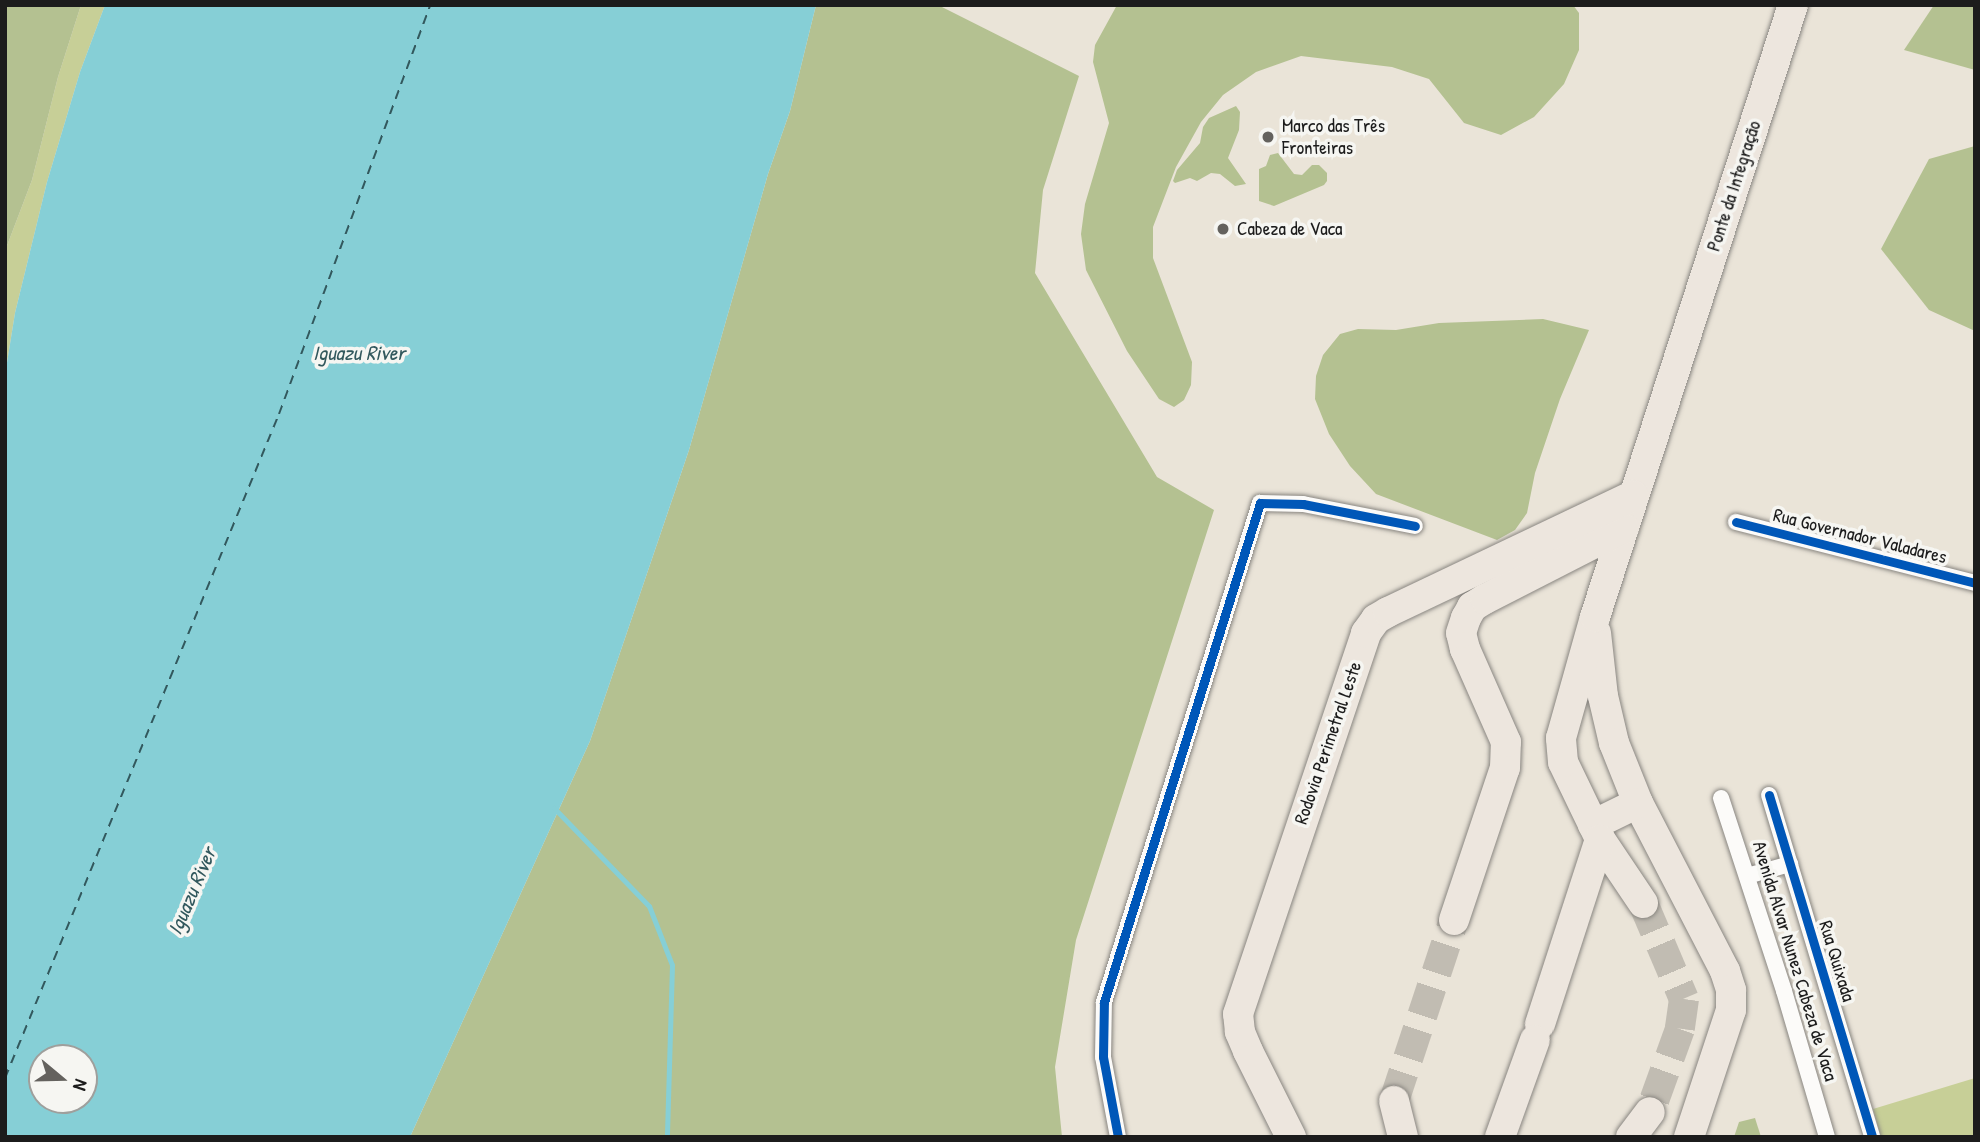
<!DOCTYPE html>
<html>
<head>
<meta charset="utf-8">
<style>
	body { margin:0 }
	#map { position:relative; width:1980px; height:1142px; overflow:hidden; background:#eae4d8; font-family:"Patrick Hand",sans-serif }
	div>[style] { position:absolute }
	.green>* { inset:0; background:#c7cf97 }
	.forest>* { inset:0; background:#b4c191 }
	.water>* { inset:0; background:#86cfd6 }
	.stream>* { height:5px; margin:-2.5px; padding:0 2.5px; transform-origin:2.5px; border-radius:2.5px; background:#86cfd6 }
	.ferry>* { height:2px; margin-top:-1px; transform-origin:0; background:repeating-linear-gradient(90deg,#32585d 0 9px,transparent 0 16px) }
	.highway-tunnel>* { height:30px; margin-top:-15px; transform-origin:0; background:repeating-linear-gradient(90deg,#c1bcb2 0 30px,transparent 0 45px) }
	.roads { filter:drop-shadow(0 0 2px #898681) drop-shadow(0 0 2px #898681) }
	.street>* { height:16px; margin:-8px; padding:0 8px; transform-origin:8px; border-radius:8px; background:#fcfbf9 }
	.highway>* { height:30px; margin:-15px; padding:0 15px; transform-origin:15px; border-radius:15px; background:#ede6de }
	.cycleway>* { height:9px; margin:-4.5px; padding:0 4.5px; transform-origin:4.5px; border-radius:4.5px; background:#0057b8 }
	.dots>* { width:19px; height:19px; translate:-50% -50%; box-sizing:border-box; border:4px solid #f6f6f2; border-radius:50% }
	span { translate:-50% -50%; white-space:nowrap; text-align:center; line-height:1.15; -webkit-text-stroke:7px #f6f6f2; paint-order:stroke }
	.poi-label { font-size:19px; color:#1c1c1c }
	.left { translate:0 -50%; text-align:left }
	.street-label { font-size:19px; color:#1c1c1c }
	.water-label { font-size:21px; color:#32585d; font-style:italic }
	.frame { position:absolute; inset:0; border:7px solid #1c1c1c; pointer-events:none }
	.north { position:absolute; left:28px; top:1044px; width:70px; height:70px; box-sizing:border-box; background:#f6f6f2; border:2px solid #9f9f9c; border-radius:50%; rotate:109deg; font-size:19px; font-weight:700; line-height:28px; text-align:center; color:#1c1c1c }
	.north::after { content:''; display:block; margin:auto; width:24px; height:32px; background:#64625e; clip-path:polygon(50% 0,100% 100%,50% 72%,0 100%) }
</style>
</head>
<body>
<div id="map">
	<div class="green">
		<i style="clip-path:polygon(81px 5px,105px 5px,80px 72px,47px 182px,15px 313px,5px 375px,5px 251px,32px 180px,58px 77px)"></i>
		<i style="clip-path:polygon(1975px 1078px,1975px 1137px,1881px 1137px,1873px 1109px)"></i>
	</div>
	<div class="forest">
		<i style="clip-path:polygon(5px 5px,81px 5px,58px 77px,32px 180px,5px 251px)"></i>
		<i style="clip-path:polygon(816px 5px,938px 5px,1079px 76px,1043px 190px,1035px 273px,1157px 477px,1214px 510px,1076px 940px,1055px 1067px,1062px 1137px,410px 1137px,590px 741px,689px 450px,768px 174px,790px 111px)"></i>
		<i style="clip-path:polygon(1117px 5px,1573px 5px,1579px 13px,1579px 50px,1564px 84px,1534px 117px,1501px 135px,1464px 123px,1429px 79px,1392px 67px,1301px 56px,1256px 72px,1223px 95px,1201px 122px,1176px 167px,1153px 227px,1153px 258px,1192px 362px,1191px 385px,1184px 400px,1174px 407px,1159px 399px,1127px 351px,1086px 270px,1081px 234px,1085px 204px,1109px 123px,1093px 62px,1095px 45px)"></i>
		<i style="clip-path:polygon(1934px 5px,1975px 5px,1975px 70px,1904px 50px)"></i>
		<i style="clip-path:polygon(1236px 106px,1240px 112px,1239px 130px,1228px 158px,1246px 184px,1235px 186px,1220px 174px,1211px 173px,1197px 181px,1190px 178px,1175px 183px,1173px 181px,1177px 170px,1200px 143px,1203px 127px,1209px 118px)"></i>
		<i style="clip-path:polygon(1975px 146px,1975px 331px,1929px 310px,1881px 249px,1929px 159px)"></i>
		<i style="clip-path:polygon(1278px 153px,1294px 174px,1302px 175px,1312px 165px,1319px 165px,1327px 173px,1327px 181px,1324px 185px,1274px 206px,1259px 201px,1259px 169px,1266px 166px,1270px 155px)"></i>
		<i style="clip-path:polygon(1543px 319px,1589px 330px,1560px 399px,1535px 473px,1527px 513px,1515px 530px,1497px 540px,1376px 494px,1350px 466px,1329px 434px,1315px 399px,1316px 376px,1323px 355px,1340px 334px,1358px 329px,1396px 330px,1439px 323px)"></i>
		<i style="clip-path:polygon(1755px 1118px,1761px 1137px,1734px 1137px,1739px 1122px)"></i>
	</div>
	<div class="water">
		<i style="clip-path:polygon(evenodd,105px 5px,816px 5px,790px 111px,768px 174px,689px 450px,590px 741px,410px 1137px,5px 1137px,5px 375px,15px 313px,47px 182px,80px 72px,105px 5px,42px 1058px,84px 1058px,84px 1100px,42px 1100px,42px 1058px)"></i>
	</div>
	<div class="stream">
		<i style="left:554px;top:808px;width:136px;rotate:45.9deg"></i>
		<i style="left:649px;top:906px;width:63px;rotate:68.7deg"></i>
		<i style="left:672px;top:965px;width:172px;rotate:91.7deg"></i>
	</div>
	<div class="ferry">
		<i style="left:5px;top:1078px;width:718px;rotate:-67.58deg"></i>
		<i style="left:279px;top:414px;width:436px;rotate:-69.7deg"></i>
	</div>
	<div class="highway-tunnel">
		<i style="left:1643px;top:903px;width:104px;rotate:66.9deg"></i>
		<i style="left:1684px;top:999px;width:30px;rotate:98deg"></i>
		<i style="left:1680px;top:1029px;width:88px;rotate:109.9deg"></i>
		<i style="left:1394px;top:1101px;width:191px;rotate:-71.7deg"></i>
	</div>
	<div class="roads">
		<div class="street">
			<i style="left:1736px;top:522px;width:247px;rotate:14.3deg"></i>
			<i style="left:1769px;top:795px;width:357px;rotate:73.2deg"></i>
			<i style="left:1721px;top:798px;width:203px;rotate:71.9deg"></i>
			<i style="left:1784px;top:991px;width:152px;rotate:73.6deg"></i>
			<i style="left:1747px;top:876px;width:45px;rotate:-15.6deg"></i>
			<i style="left:1118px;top:1137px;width:81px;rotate:-100.6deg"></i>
			<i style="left:1103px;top:1057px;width:55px;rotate:-89deg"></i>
			<i style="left:1104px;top:1002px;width:523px;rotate:-72.64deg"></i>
			<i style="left:1260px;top:503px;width:43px;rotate:1.3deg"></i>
			<i style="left:1303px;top:504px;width:114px;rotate:11.1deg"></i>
		</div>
		<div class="highway">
			<i style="left:1596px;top:633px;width:63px;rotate:83.7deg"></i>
			<i style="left:1603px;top:696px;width:48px;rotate:76.8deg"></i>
			<i style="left:1614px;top:743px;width:65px;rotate:68.2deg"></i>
			<i style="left:1638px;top:803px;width:189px;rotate:62.6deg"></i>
			<i style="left:1725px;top:971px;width:20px;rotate:72deg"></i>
			<i style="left:1731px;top:990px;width:20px;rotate:90deg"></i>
			<i style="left:1731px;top:1010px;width:134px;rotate:108.3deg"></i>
			<i style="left:1593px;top:825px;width:50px;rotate:-26.1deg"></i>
			<i style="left:1643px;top:903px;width:77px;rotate:-123.9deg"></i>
			<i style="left:1600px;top:839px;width:85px;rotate:-115.7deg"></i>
			<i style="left:1563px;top:762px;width:24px;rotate:-95deg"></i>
			<i style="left:1561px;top:738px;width:126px;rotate:-74.3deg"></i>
			<i style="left:1595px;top:617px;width:643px;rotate:-72.07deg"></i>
			<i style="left:1454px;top:920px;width:160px;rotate:-71.5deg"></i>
			<i style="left:1505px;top:768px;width:26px;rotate:-88deg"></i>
			<i style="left:1506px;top:742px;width:102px;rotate:-113.8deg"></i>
			<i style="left:1465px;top:649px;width:16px;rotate:-104deg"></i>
			<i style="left:1461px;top:633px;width:16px;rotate:-72deg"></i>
			<i style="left:1466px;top:618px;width:13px;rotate:-61deg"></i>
			<i style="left:1472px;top:607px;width:15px;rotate:-32deg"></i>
			<i style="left:1485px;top:599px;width:156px;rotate:-27.1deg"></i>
			<i style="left:1540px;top:1024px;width:194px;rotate:-72deg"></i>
			<i style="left:1394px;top:1101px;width:37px;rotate:76deg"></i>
			<i style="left:1291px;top:1137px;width:96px;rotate:-116.6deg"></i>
			<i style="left:1248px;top:1051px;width:21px;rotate:-113deg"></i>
			<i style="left:1240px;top:1032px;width:18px;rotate:-96deg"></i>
			<i style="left:1238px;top:1014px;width:402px;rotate:-71.4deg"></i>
			<i style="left:1366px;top:633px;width:17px;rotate:-54deg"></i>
			<i style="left:1376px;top:619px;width:14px;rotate:-30deg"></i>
			<i style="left:1388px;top:612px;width:272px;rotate:-25.4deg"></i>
			<i style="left:1500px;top:1137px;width:103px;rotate:-70.2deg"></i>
			<i style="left:1631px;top:1137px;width:31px;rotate:-53deg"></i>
		</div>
	</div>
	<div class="cycleway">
		<i style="left:1736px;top:522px;width:247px;rotate:14.3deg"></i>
		<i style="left:1769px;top:795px;width:357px;rotate:73.2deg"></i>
		<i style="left:1118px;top:1137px;width:81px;rotate:-100.6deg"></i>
		<i style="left:1103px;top:1057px;width:55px;rotate:-89deg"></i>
		<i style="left:1104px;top:1002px;width:523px;rotate:-72.64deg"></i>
		<i style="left:1260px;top:503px;width:43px;rotate:1.3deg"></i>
		<i style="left:1303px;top:504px;width:114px;rotate:11.1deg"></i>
	</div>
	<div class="dots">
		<i style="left:1268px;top:137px;background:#64625e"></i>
		<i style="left:1223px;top:229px;background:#64625e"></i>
	</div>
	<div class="poi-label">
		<span class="left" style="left:1282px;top:137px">Marco das Três<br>Fronteiras</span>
		<span class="left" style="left:1237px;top:229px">Cabeza de Vaca</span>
	</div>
	<div class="street-label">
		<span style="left:1734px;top:186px;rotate:-72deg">Ponte da Integração</span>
		<span style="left:1860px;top:536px;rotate:14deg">Rua Governador Valadares</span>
		<span style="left:1328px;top:743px;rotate:-71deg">Rodovia Perimetral Leste</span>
		<span style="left:1795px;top:961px;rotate:73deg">Avenida Alvar Nunez Cabeza de Vaca</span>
		<span style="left:1837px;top:961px;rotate:73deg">Rua Quixada</span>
	</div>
	<div class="water-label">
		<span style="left:359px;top:353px">Iguazu River</span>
		<span style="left:192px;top:891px;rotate:-67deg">Iguazu River</span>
	</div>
	<div class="frame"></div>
	<div class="north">N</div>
</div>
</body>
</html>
